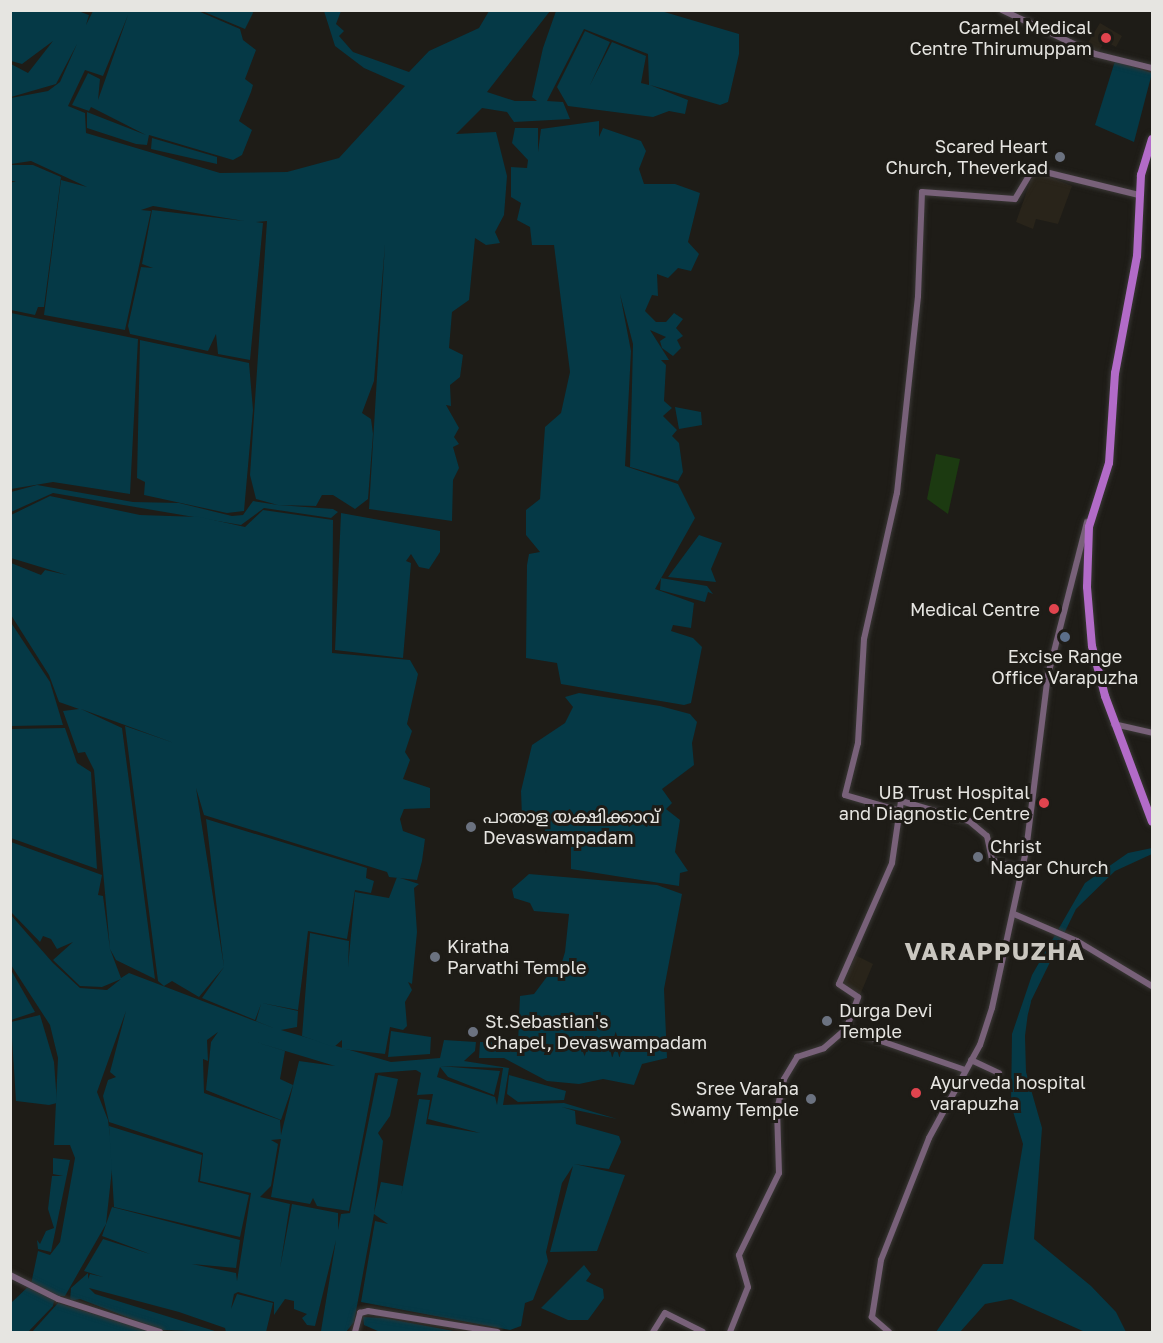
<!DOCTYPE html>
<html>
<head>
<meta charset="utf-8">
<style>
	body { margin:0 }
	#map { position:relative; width:1163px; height:1343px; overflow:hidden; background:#1e1c17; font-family:"Golos Text","Noto Sans Malayalam",sans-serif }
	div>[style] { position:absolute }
	.built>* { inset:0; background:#29241a }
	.green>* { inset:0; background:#1c3a11 }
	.water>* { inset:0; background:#053946 }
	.stream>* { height:1.5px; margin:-0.75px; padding:0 0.75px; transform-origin:0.75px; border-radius:0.75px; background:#053946 }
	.roads { filter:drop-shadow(0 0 2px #393735) drop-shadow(0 0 2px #393735) }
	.secondary>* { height:6px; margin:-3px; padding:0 3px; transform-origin:3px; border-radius:3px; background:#786179 }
	.highway>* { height:8px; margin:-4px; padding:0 4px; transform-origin:4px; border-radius:4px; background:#b26bc8 }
	.dots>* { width:16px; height:16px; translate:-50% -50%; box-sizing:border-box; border:3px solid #1e1c17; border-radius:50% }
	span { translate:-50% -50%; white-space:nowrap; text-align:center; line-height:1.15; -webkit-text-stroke:6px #1e1c17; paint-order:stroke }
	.poi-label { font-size:18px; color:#e6e5e1 }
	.right { translate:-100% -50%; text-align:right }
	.left { translate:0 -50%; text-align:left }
	.district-label { font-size:24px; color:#cac7c0; font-weight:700; letter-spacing:1.5px }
	.frame { position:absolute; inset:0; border:12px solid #e6e5e1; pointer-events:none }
</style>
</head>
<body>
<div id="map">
	<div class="built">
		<i style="clip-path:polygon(1100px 23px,1122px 36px,1116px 47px,1105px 41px,1098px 53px,1086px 46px)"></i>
		<i style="clip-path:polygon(1034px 171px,1072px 186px,1058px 224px,1036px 219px,1033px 229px,1016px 222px)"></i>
		<i style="clip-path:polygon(855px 955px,873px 964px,860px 995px,841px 985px)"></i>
	</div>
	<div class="green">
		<i style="clip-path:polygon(936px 454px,960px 459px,948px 514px,927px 499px)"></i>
	</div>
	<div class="water">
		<i style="clip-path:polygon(130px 11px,198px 11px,240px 29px,243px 40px,256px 50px,245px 79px,253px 85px,251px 92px,239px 121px,252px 130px,242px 155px,233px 160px,149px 135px,147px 145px,136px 144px,87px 128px,87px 112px,146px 135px,91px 107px,89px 111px,72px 105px,88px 73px,100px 79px,98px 100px,128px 15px,103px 76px,85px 70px,68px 106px,85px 113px,86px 133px,220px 173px,287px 172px,339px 158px,405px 86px,364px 68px,335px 46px,324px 11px,341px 11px,336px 24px,344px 31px,339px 36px,353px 52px,409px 72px,429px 51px,479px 28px,489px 11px,550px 11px,487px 92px,515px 101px,537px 101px,532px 97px,543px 48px,556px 11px,661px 11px,739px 34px,739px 54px,728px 102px,720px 105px,650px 85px,688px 100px,685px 114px,669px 111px,653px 117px,568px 106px,557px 87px,585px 31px,610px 42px,590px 85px,612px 42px,646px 56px,641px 83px,649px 85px,648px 54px,584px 29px,547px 101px,563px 102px,570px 119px,514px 122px,507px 112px,482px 108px,456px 134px,496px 132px,507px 176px,504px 215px,495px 232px,500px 243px,486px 245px,475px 238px,469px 300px,452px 312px,449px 348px,463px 355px,460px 377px,450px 385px,451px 406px,446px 405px,459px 428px,454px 437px,459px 444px,453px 447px,459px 468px,453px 480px,452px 521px,369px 509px,385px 244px,374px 381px,362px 413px,371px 419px,373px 434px,368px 499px,355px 509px,333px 495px,322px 495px,316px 506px,278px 505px,333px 509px,338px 512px,331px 518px,264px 508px,241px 525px,53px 493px,11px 512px,11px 492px,37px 485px,133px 502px,179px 503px,232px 516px,243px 515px,253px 501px,278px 505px,256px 499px,250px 475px,267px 221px,256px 222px,263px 223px,250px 360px,218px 354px,216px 334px,208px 351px,130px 334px,128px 326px,141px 267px,153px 268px,142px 264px,152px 210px,244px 221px,153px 206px,141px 210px,151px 211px,125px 330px,44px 315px,61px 180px,87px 187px,31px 161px,11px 164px,11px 98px,48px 91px,60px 82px,77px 44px,56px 84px,11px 97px,11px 64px,28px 73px,53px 41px,22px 64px,11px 61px,11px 11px,78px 11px,89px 15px,86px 25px,93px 11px)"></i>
		<i style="clip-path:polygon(202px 11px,252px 10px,253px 13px,245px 29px)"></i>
		<i style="clip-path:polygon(1115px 61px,1152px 73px,1134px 142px,1095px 125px)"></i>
		<i style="clip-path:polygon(599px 121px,599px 137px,603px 128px,641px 141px,646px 151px,639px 169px,644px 184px,675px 184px,700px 193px,688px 242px,699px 254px,691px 271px,678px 268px,668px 278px,657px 274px,658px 296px,652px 295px,645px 311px,656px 322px,666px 322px,674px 313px,683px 319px,676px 328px,683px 336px,677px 340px,681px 348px,673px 356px,662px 348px,660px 341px,666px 337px,650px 330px,669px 360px,661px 360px,666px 365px,664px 401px,672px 408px,663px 416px,677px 430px,672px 436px,679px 443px,683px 472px,678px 481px,630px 467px,633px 344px,620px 294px,631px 351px,625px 466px,678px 484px,695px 518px,655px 589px,694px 603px,691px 628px,673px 625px,671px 631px,693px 638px,702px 647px,691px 703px,684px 705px,561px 684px,557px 663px,526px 658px,527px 565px,529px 554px,540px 552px,526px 535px,526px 510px,540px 499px,545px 427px,561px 413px,570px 372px,554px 245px,532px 245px,530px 227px,517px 220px,521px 203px,511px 197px,511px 167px,527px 168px,528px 160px,512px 143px,515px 128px,538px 128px,538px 152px,541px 129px)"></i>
		<i style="clip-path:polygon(152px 138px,217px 157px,217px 164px,151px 149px)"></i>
		<i style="clip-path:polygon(11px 165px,33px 165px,61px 177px,44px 307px,38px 307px,35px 315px,11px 310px,10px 183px,16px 181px,11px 181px)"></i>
		<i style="clip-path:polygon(11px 313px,138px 339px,130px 494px,53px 482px,11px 489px)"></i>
		<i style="clip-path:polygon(140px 340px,249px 363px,253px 410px,244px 511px,227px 513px,144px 495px,145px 482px,137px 478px)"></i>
		<i style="clip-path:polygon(675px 407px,701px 412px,702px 425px,679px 429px)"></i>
		<i style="clip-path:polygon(evenodd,50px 496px,140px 515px,200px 517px,245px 527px,263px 510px,333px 520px,332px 653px,410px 660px,418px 674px,407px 724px,412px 731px,405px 752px,410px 760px,403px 779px,430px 788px,430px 808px,404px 809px,400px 819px,403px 831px,425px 839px,422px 861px,417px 880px,389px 877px,387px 872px,204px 815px,196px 788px,224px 967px,206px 819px,367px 868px,366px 878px,374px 881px,371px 893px,355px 890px,347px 939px,308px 931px,298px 1010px,262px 1003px,298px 1011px,297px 1027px,281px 1030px,391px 1062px,440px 1058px,444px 1040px,476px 1042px,475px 1051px,464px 1061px,509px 1068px,503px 1105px,564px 1103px,617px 1119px,562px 1107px,575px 1111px,576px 1124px,619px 1136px,621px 1142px,609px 1169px,574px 1164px,625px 1175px,597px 1251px,550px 1252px,573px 1166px,562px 1183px,546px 1252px,548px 1261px,533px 1300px,525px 1303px,521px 1326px,510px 1330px,361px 1302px,375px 1221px,388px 1224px,374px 1214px,354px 1322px,346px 1332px,321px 1331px,336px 1240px,315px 1326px,307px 1325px,302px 1318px,307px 1314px,294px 1309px,294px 1301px,285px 1299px,274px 1315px,274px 1302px,238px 1292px,234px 1294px,231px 1309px,237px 1294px,273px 1303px,266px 1332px,226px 1332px,225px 1328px,179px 1312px,89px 1288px,95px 1294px,218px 1332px,161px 1330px,80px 1299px,70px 1301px,71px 1288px,88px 1273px,88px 1279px,90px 1274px,103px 1277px,84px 1271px,103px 1239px,150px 1254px,102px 1236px,112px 1207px,240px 1240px,236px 1268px,192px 1264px,236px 1273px,237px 1281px,251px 1193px,200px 1181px,203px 1153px,109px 1122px,103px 1096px,108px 1080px,116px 1077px,110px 1072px,126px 1011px,97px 1092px,108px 1120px,113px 1160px,106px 1224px,65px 1296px,55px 1296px,53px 1306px,28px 1332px,11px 1332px,11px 1303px,31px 1284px,38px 1251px,50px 1255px,60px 1242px,75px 1158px,70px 1145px,54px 1145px,58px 1058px,50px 1025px,11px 965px,10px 914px,53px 963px,80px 988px,107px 990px,121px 979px,102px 987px,80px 986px,53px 960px,73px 942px,57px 949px,51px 939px,43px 936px,40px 942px,11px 912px,11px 842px,102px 875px,98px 895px,103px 896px,110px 949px,94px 770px,85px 752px,78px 753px,63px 711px,79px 709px,59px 702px,49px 675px,11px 615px,11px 563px,41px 575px,45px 570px,67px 575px,11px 558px,11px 515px,50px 496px,81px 709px,174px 743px,125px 726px,158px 981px,164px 986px,172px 981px,199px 997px,224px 967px,202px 998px,255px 1020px,261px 1004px,256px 1021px,276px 1029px,129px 973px,121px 978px,110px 949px,116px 960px,155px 979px,122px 728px,81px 709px,50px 496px,218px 1032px,211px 1042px,206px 1090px,281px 1120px,293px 1085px,280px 1079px,285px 1051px,236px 1036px,335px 1066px,299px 1061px,281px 1135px,280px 1120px,204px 1093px,203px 1059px,208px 1061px,207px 1040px,218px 1032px,50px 496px,440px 1066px,503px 1068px,497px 1105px,495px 1097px,437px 1077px,440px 1067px,448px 1077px,494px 1095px,500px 1071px,440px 1066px,50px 496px,416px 1070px,421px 1073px,417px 1095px,433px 1094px,428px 1119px,480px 1133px,426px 1124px,430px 1100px,419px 1099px,401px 1196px,403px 1186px,381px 1182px,374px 1213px,383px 1141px,378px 1133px,390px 1116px,398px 1079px,378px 1075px,350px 1213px,341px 1214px,338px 1230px,338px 1213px,292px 1204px,280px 1268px,290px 1204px,260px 1197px,271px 1186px,278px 1144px,271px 1140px,281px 1139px,271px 1197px,310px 1204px,313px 1198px,317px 1206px,349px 1211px,375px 1073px,416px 1070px)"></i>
		<i style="clip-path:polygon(341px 513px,440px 531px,440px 552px,429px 569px,419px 567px,411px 554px,406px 561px,411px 563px,403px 658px,335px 650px)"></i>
		<i style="clip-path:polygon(699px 535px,722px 543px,711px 569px,716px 582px,668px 577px)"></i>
		<i style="clip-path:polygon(661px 578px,707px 586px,713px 594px,708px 592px,705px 602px,660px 590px)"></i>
		<i style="clip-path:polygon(10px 621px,50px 682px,63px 725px,11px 726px)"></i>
		<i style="clip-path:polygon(579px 693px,660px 706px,690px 714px,697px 722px,692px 743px,694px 765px,662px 789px,672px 803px,666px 809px,680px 820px,675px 852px,688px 871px,680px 873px,679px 886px,571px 869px,571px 840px,544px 835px,549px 814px,522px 817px,521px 791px,532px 745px,565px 723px,573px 707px,565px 697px)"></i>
		<i style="clip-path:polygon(65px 728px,77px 763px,91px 772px,97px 869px,11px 838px,11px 729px)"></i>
		<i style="clip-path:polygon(1152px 848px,1152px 854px,1115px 871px,1076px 909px,1029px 1005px,1025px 1036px,1026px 1072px,1042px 1128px,1034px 1239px,1091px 1286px,1116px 1312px,1126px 1332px,1085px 1332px,1011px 1299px,985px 1304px,960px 1332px,936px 1332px,983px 1264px,1003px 1264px,1023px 1144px,1011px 1105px,1012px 1034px,1032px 975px,1085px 883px,1128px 853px)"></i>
		<i style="clip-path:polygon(529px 874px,657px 885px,682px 894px,664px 989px,667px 1058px,642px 1064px,634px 1085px,603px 1079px,579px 1084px,547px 1081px,504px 1058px,479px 1058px,480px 1042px,518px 1043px,520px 996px,534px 994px,549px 974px,559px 972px,565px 952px,569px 914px,534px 911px,530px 903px,514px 898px,512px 889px)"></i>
		<i style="clip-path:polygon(397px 877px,419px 884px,414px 888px,417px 932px,412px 984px,408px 982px,412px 990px,405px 1002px,407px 1026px,403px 1030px,390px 1027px,385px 1054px,342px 1049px,342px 1040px,334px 1047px,302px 1036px,310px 933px,349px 941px,348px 967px,355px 892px,389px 898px)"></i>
		<i style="clip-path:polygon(11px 970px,35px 1012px,11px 1020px,10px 1020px)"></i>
		<i style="clip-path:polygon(40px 1015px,54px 1062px,57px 1103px,49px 1105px,16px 1101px,11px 1022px)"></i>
		<i style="clip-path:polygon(391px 1031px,431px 1037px,430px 1054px,388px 1057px)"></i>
		<i style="clip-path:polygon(509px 1075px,566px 1091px,564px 1100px,518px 1102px,507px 1094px)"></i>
		<i style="clip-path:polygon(109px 1126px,202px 1155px,198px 1182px,249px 1195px,240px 1237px,114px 1207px)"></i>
		<i style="clip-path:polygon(53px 1158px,70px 1160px,51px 1252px,38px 1249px,37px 1240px,40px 1244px,46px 1231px,54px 1228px,48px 1209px,52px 1176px,63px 1176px,53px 1174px)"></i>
		<i style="clip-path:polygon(584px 1265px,591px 1274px,586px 1281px,603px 1289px,604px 1298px,588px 1320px,568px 1320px,541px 1308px)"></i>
		<i style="clip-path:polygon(58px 1303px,153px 1332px,32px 1332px)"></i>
		<i style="clip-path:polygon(363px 1317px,384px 1318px,459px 1332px,380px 1332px,364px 1325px)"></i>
	</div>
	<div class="stream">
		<i style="left:1027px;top:1014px;width:12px;rotate:-76deg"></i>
	</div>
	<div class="roads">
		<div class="secondary">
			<i style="left:1002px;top:10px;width:103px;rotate:25.3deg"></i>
			<i style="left:1095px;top:54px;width:59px;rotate:13.8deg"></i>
			<i style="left:1114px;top:724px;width:39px;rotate:13deg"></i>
			<i style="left:900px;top:811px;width:57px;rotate:-163.8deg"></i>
			<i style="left:845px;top:795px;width:54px;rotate:-76deg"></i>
			<i style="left:858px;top:743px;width:104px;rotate:-86.7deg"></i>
			<i style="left:864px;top:639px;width:150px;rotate:-77.3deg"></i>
			<i style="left:897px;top:493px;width:198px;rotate:-83.9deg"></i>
			<i style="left:918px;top:296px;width:104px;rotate:-87.8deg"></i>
			<i style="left:922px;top:192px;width:93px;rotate:4.3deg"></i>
			<i style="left:1015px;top:199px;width:35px;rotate:-59deg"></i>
			<i style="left:1033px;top:169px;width:109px;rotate:13.8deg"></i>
			<i style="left:1014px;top:914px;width:69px;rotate:23.2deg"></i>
			<i style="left:1077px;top:941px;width:87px;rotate:31deg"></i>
			<i style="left:846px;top:1029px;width:126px;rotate:19deg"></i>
			<i style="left:971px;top:1060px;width:31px;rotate:25deg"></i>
			<i style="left:10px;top:1275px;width:54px;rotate:26.6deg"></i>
			<i style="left:58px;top:1299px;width:107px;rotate:17.9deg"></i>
			<i style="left:355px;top:1332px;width:20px;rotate:-75deg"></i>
			<i style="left:360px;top:1313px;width:8px;rotate:-14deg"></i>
			<i style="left:368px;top:1311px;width:131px;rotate:9.2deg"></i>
			<i style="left:653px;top:1332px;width:22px;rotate:-58deg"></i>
			<i style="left:665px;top:1313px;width:42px;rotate:26.6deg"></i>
			<i style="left:730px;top:1332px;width:48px;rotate:-68.2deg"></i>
			<i style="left:748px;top:1287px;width:33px;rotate:-106deg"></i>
			<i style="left:739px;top:1255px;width:91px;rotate:-64deg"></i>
			<i style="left:779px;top:1173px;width:63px;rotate:-91.8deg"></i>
			<i style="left:777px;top:1110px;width:32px;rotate:-77deg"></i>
			<i style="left:784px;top:1079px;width:26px;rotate:-59deg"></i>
			<i style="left:797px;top:1057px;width:28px;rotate:-18deg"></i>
			<i style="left:824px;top:1048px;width:29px;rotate:-41deg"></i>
			<i style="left:846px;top:1029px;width:34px;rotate:-69deg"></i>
			<i style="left:858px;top:997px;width:23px;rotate:-146deg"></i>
			<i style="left:839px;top:984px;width:132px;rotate:-66.3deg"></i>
			<i style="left:892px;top:863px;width:63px;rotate:-81.7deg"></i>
			<i style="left:901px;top:801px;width:71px;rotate:16.4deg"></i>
			<i style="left:969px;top:821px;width:23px;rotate:40deg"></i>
			<i style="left:987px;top:836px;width:25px;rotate:78deg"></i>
			<i style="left:992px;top:860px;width:32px;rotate:18deg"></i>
			<i style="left:889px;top:1332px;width:23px;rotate:-139deg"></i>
			<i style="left:872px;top:1317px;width:58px;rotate:-81deg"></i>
			<i style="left:881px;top:1260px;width:131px;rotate:-68.5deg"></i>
			<i style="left:929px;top:1138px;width:106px;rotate:-61.3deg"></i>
			<i style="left:980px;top:1045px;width:39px;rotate:-72deg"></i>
			<i style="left:992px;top:1008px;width:161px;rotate:-77.8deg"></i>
			<i style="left:1026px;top:851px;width:177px;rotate:-82.9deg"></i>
			<i style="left:1048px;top:675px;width:158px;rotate:-75.7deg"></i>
		</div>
		<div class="highway">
			<i style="left:1152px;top:139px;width:38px;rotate:107deg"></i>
			<i style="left:1141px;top:175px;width:81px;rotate:92.8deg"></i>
			<i style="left:1137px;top:256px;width:119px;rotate:100.6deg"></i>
			<i style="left:1115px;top:373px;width:90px;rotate:93.8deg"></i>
			<i style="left:1109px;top:463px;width:67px;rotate:107.4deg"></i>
			<i style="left:1089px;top:527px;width:60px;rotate:91.9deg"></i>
			<i style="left:1087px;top:587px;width:59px;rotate:85.2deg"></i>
			<i style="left:1092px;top:646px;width:52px;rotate:75.4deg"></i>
			<i style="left:1105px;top:696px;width:134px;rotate:69.5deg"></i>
		</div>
	</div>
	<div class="dots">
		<i style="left:1106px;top:38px;background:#e0444e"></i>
		<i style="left:1060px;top:157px;background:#6b7280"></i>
		<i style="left:1054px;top:609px;background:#e0444e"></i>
		<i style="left:1065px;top:637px;background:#5c6f8a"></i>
		<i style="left:1044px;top:803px;background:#e0444e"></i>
		<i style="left:471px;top:827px;background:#6b7280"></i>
		<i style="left:978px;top:857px;background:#6b7280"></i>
		<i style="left:435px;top:957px;background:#6b7280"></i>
		<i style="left:827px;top:1021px;background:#6b7280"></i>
		<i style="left:473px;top:1032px;background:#6b7280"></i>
		<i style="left:916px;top:1093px;background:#e0444e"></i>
		<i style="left:811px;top:1099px;background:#6b7280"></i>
	</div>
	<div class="poi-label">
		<span class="right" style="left:1092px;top:38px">Carmel Medical<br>Centre Thirumuppam</span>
		<span class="right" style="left:1048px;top:157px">Scared Heart<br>Church, Theverkad</span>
		<span class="right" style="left:1040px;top:609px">Medical Centre</span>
		<span style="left:1065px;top:667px">Excise Range<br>Office Varapuzha</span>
		<span class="right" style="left:1030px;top:803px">UB Trust Hospital<br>and Diagnostic Centre</span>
		<span class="left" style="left:483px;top:827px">പാതാള യക്ഷിക്കാവ്<br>Devaswampadam</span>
		<span class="left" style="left:990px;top:857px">Christ<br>Nagar Church</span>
		<span class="left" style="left:447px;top:957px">Kiratha<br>Parvathi Temple</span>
		<span class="left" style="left:839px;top:1021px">Durga Devi<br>Temple</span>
		<span class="left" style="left:485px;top:1032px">St.Sebastian's<br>Chapel, Devaswampadam</span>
		<span class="left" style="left:930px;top:1093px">Ayurveda hospital<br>varapuzha</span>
		<span class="right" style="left:799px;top:1099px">Sree Varaha<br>Swamy Temple</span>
	</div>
	<div class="district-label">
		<span style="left:995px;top:951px">VARAPPUZHA</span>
	</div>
	<div class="frame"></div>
</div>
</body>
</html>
